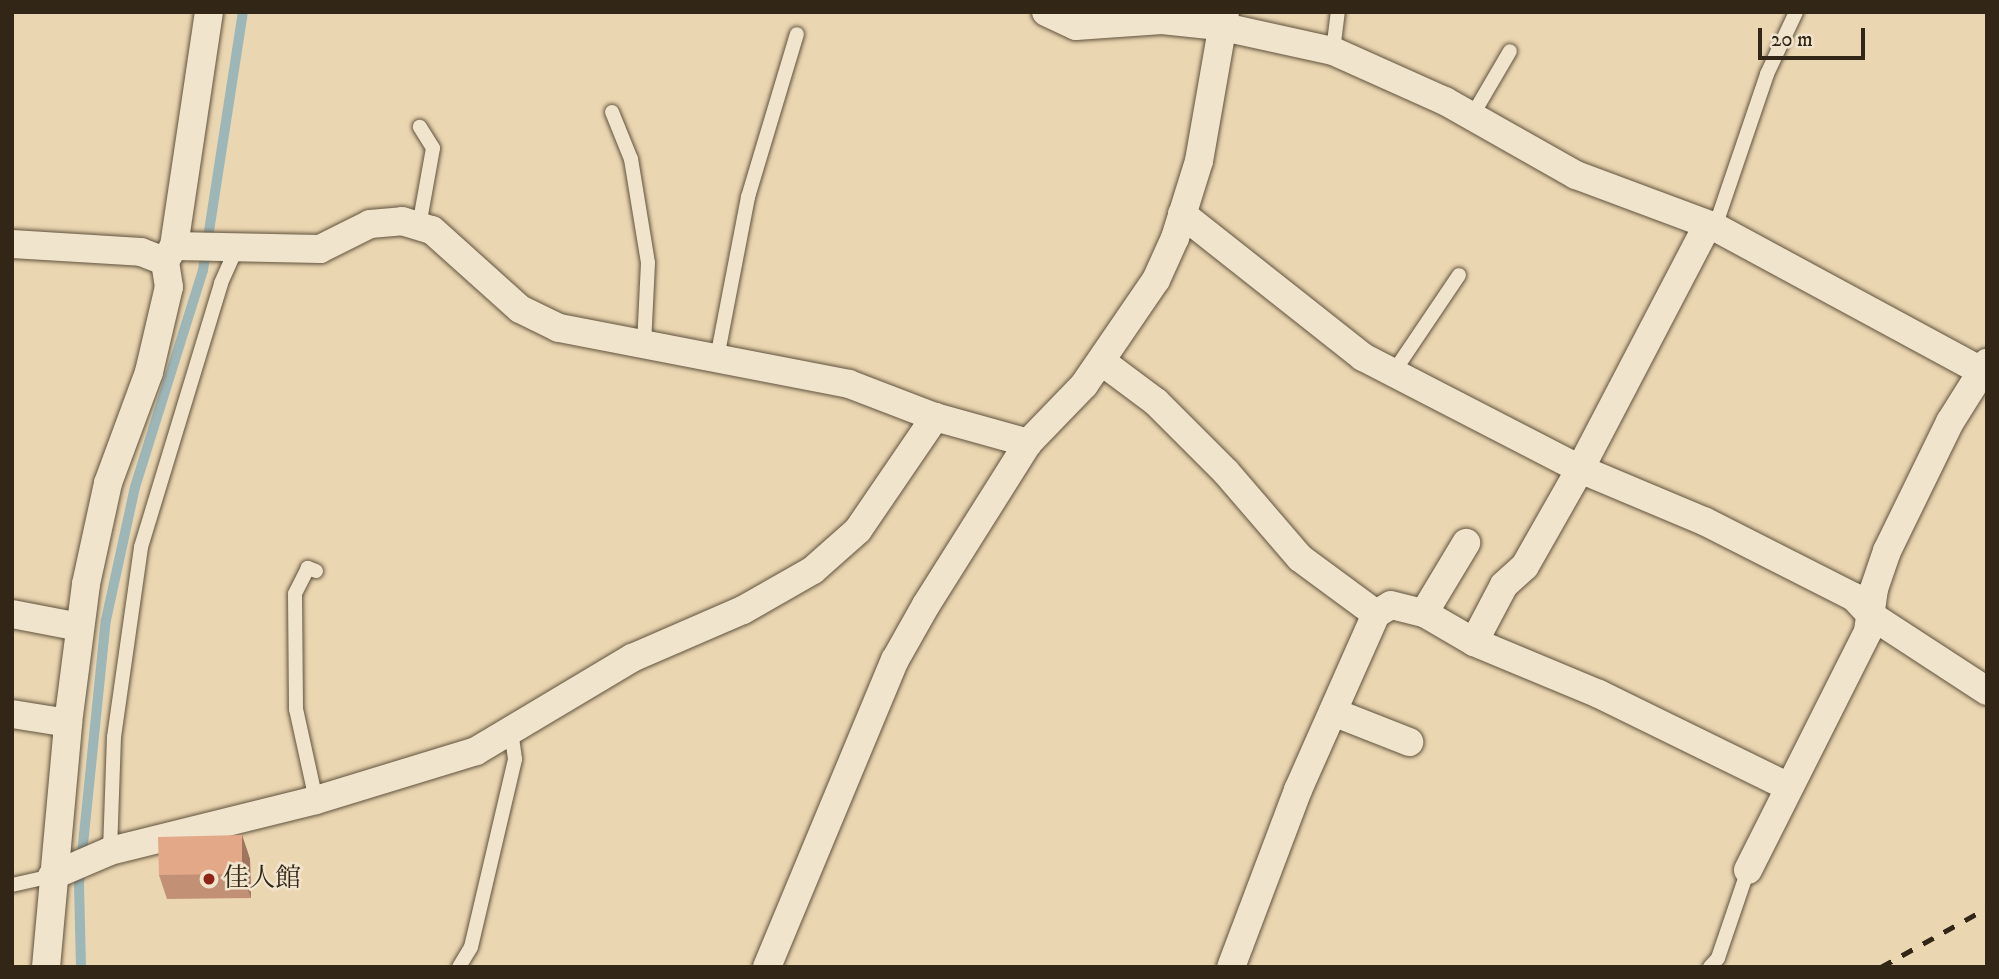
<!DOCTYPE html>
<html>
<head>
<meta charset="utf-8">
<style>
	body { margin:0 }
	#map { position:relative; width:1999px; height:979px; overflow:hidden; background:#ead6b1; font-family:"IM FELL DW Pica","Noto Serif JP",serif }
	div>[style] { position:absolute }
	.stream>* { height:10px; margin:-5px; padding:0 5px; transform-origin:5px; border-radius:5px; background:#9db6b7 }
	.roads { filter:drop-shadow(0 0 2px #60523d) drop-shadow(0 0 2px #60523d) }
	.lane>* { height:14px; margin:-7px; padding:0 7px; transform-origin:7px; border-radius:7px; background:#f1e4cc }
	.street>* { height:28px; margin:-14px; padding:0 14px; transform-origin:14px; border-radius:14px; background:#f1e4cc }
	.rail>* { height:5px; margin-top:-2.5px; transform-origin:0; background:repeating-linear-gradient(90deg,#322616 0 12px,transparent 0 24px) }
	.wall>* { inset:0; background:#c29075 }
	.shaded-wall>* { inset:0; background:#9e765f }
	.building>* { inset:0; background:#e2a888 }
	.dots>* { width:19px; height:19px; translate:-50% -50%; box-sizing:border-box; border:4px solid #f1e4cc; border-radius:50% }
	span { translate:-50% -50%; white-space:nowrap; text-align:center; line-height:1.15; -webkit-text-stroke:5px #f1e4cc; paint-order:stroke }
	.poi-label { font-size:26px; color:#322616 }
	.left { translate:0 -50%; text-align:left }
	.frame { position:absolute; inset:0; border:14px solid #322616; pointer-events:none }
	.scale { position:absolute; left:1758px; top:28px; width:107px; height:32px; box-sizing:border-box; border:4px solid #322616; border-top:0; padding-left:9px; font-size:21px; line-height:24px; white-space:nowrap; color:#322616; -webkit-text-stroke:5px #f1e4cc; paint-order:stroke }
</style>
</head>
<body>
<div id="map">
	<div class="stream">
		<i style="left:81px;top:967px;width:83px;rotate:-91.4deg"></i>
		<i style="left:79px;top:884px;width:265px;rotate:-84.2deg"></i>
		<i style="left:106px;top:620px;width:136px;rotate:-77.7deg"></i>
		<i style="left:135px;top:487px;width:227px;rotate:-72.6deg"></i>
		<i style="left:203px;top:270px;width:261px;rotate:-81.2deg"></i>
	</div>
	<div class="roads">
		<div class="lane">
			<i style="left:1333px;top:51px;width:39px;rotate:-83deg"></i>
			<i style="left:612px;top:112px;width:51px;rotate:68deg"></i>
			<i style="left:631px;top:159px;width:105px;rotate:80.7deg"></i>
			<i style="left:648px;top:263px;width:81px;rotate:92.8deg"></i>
			<i style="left:1472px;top:116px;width:75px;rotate:-59.7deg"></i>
			<i style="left:419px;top:226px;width:79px;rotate:-79.8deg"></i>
			<i style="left:433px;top:148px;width:25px;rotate:-122deg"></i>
			<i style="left:1715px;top:227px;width:162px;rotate:-71.2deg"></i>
			<i style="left:1767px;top:74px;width:68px;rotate:-64.9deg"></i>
			<i style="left:717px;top:358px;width:164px;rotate:-79.1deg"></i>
			<i style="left:748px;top:197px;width:170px;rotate:-73.3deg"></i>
			<i style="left:1393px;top:373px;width:118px;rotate:-56deg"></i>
			<i style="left:316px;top:571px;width:9px;rotate:-159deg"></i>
			<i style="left:308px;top:568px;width:29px;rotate:117deg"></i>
			<i style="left:295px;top:594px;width:115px;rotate:89.5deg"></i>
			<i style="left:296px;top:709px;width:93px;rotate:77.6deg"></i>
			<i style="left:110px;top:851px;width:114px;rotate:-88deg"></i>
			<i style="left:114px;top:737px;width:192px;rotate:-81.9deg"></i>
			<i style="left:141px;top:547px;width:276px;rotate:-73.1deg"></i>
			<i style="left:221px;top:283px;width:36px;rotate:-66deg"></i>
			<i style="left:12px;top:885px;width:41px;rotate:-12.7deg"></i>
			<i style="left:459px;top:967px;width:23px;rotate:-59deg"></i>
			<i style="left:471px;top:947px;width:193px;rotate:-76.8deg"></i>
			<i style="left:515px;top:759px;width:28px;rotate:-98deg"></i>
			<i style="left:1710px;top:967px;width:12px;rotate:-48deg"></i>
			<i style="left:1718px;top:958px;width:93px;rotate:-71.2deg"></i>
		</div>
		<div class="street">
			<i style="left:1046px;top:12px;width:33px;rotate:25deg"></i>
			<i style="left:1076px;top:26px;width:86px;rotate:-4deg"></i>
			<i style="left:1162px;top:20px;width:57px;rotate:6deg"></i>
			<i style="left:1219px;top:26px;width:117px;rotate:12.4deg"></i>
			<i style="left:1333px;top:51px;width:123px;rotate:24.1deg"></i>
			<i style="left:1445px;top:101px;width:150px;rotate:29.5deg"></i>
			<i style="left:1576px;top:175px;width:148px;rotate:20.5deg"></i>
			<i style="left:1715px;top:227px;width:301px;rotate:28.4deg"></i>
			<i style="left:1182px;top:214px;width:231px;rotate:38.3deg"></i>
			<i style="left:1363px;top:357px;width:244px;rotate:27.3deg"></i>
			<i style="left:1580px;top:469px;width:134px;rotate:22.8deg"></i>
			<i style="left:1704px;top:521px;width:168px;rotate:26.9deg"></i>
			<i style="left:1854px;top:597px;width:26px;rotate:47deg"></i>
			<i style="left:1872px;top:616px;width:137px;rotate:33.1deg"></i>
			<i style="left:12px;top:244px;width:129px;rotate:3.5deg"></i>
			<i style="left:141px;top:252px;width:26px;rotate:21deg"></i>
			<i style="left:174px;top:246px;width:146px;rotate:1.2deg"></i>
			<i style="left:320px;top:249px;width:56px;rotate:-26.6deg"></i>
			<i style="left:370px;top:224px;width:32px;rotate:-5deg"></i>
			<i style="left:402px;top:221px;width:31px;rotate:17deg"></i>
			<i style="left:432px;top:230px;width:118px;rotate:41.9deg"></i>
			<i style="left:520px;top:309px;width:43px;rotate:26deg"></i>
			<i style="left:559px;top:328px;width:295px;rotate:10.9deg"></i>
			<i style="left:849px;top:384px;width:92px;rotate:21deg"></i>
			<i style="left:1101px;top:361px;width:69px;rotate:36.7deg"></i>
			<i style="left:1156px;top:402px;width:99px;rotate:45deg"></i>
			<i style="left:1226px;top:472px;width:113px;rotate:49.3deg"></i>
			<i style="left:1300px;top:558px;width:94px;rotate:36.4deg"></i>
			<i style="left:1376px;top:614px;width:193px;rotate:113.9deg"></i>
			<i style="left:1298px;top:790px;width:189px;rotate:110.7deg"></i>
			<i style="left:1424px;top:613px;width:82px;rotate:-59deg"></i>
			<i style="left:12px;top:614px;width:69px;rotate:10.8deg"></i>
			<i style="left:1376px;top:614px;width:17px;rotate:-31deg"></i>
			<i style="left:1391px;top:605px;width:34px;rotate:14deg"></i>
			<i style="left:1424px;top:613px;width:58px;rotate:30.1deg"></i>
			<i style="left:1474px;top:642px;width:135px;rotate:22.6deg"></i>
			<i style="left:1599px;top:694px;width:209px;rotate:26.1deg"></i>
			<i style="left:1474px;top:642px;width:64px;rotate:-62.2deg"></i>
			<i style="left:1504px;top:585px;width:28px;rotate:-42deg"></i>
			<i style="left:1525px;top:566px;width:112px;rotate:-60.4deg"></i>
			<i style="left:1580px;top:469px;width:274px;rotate:-62.4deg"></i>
			<i style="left:1333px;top:712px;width:82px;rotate:21.5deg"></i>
			<i style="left:12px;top:714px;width:57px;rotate:9.1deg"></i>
			<i style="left:1748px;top:870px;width:267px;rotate:-63.3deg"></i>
			<i style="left:1868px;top:631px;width:42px;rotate:-81.9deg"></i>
			<i style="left:1874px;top:589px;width:40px;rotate:-71.1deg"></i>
			<i style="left:1887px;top:551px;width:144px;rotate:-64deg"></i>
			<i style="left:1950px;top:422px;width:70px;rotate:-57.9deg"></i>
			<i style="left:52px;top:876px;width:63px;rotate:-23.3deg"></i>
			<i style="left:110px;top:851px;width:212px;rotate:-13.9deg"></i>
			<i style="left:316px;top:800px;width:167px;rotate:-17deg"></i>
			<i style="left:476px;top:751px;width:182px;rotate:-30.8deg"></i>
			<i style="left:632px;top:658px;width:121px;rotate:-23.4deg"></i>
			<i style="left:743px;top:610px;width:81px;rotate:-29.7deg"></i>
			<i style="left:813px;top:570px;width:60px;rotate:-41.6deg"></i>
			<i style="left:858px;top:530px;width:137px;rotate:-55.7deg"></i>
			<i style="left:935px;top:417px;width:97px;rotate:15.6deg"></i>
			<i style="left:46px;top:967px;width:245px;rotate:-84.8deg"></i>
			<i style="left:68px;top:723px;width:140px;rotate:-82.6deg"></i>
			<i style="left:86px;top:584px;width:103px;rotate:-77.7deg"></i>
			<i style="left:108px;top:483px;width:118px;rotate:-69.7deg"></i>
			<i style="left:149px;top:372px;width:87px;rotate:-76.8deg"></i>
			<i style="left:169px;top:287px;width:26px;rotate:-99deg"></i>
			<i style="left:165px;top:261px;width:17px;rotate:-59deg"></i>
			<i style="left:174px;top:246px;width:237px;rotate:-81.5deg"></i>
			<i style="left:767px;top:967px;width:333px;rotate:-67.4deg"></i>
			<i style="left:895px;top:660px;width:63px;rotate:-60.6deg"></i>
			<i style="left:926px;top:605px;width:191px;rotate:-57.8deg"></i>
			<i style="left:1028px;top:443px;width:81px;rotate:-46deg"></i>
			<i style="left:1084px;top:385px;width:127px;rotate:-55.6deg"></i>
			<i style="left:1156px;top:280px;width:46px;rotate:-65.7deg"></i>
			<i style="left:1175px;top:238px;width:81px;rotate:-72.7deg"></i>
			<i style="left:1199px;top:161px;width:151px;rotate:-80.1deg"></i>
		</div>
	</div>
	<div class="rail">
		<i style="left:1881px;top:967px;width:121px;rotate:-29.1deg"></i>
	</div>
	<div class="wall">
		<i style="clip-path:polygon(242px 835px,250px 859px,251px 898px,167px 899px,159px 875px)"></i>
	</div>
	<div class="shaded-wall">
		<i style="clip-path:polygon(242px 835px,250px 859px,251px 898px,242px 874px)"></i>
	</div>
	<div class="building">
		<i style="clip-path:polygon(242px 835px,242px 874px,159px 875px,158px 837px)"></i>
	</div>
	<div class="dots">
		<i style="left:209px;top:879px;background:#8f2418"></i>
	</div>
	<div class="poi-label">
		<span class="left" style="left:223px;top:879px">佳人館</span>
	</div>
	<div class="frame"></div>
	<div class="scale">20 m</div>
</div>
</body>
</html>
